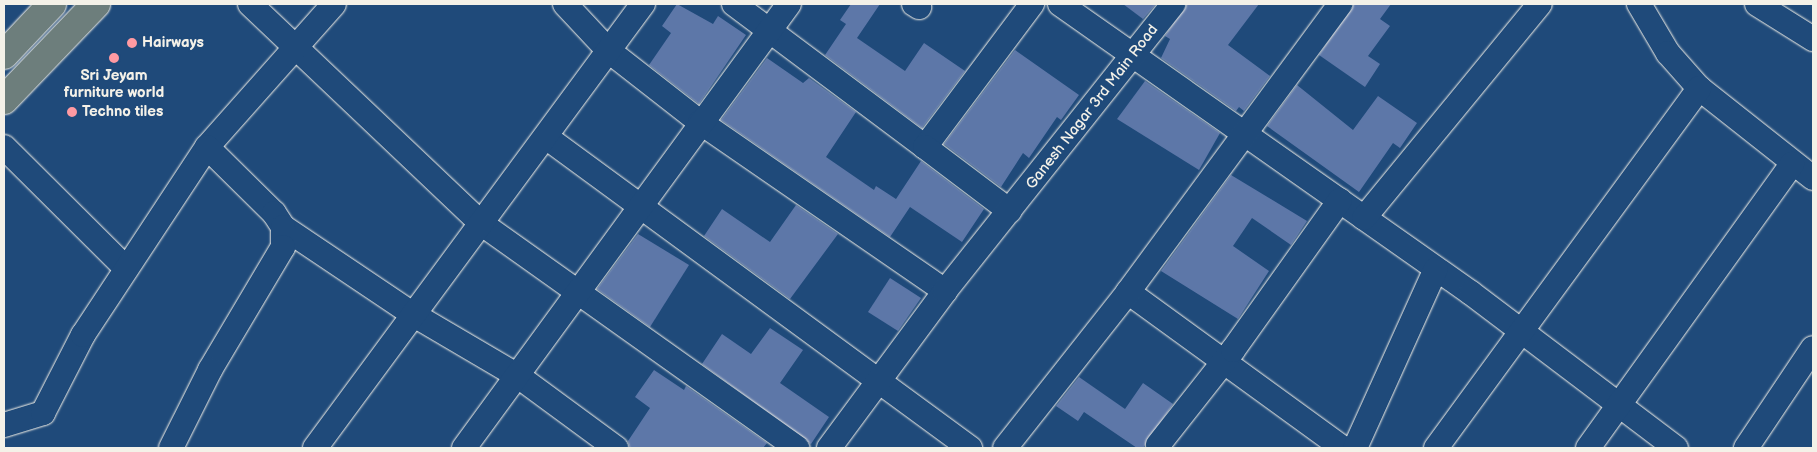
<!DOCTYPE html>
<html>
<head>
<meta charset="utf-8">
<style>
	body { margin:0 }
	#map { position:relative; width:1817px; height:452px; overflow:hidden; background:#1f4a7a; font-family:"Balsamiq Sans",sans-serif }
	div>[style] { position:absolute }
	.building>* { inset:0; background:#5d77a8 }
	.roads { filter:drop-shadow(0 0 1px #f4f1e8) drop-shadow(0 0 1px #f4f1e8) }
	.minor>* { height:24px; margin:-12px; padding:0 12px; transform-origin:12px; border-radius:12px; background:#1f4a7a }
	.highway>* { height:28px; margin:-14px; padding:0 14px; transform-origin:14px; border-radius:14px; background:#6d7e7c }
	.dots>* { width:14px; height:14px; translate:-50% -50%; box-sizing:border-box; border:2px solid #1f4a7a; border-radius:50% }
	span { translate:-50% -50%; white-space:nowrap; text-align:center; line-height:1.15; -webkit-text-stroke:4px #1f4a7a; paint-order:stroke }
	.poi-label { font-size:15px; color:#f4f1e8; font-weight:700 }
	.left { translate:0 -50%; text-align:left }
	.street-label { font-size:15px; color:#f4f1e8 }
	.frame { position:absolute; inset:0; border:5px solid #f4f1e8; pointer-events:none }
</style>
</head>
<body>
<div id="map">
	<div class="building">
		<i style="clip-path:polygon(677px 4px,713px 24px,718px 16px,746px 35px,699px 104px,649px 65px,671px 33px,662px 26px)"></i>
		<i style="clip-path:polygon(851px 4px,880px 4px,857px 38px,905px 71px,924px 43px,965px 71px,922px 128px,825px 55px,846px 24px,840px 20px)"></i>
		<i style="clip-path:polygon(1123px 4px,1156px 4px,1143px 19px)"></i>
		<i style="clip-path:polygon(1186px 4px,1259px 4px,1228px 45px,1270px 76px,1244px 111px,1239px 107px,1236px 111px,1161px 58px,1170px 39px,1165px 36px)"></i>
		<i style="clip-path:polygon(1353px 4px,1391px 4px,1380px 19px,1390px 26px,1368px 56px,1380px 64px,1365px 87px,1319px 55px)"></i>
		<i style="clip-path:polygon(1015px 50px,1079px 95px,1061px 120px,1057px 117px,1029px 158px,1023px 153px,1001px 187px,944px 144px)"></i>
		<i style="clip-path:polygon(767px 58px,803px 83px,809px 78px,856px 112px,826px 157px,874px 190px,876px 186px,896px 199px,921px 161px,984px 209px,962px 242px,910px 207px,890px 237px,721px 120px)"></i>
		<i style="clip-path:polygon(1145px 81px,1220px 133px,1199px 170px,1117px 119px)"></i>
		<i style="clip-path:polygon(1297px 85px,1353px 130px,1378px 96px,1417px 123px,1400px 148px,1393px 143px,1359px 192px,1267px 126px)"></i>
		<i style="clip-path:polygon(1231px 175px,1307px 221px,1291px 245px,1252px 218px,1233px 246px,1269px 271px,1238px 319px,1161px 271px)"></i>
		<i style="clip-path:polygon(796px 205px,838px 234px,790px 299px,704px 236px,722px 209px,770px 242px)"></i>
		<i style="clip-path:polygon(638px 234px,689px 265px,650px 327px,597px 289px)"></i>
		<i style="clip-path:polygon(890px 278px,921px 298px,898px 331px,868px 312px)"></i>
		<i style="clip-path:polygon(770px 328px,803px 350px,780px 383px,829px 417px,811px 444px,702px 364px,722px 334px,751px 354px)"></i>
		<i style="clip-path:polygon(654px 370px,684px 390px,686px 386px,767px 443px,763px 448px,630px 448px,628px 441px,650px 408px,635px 397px)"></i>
		<i style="clip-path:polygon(1079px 377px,1125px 409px,1143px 383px,1173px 404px,1143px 448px,1137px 448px,1084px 412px,1078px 421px,1056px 406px)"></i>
	</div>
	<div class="roads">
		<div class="minor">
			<i style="left:250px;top:4px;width:320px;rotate:43.5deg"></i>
			<i style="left:482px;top:224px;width:387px;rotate:35.4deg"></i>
			<i style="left:565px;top:4px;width:64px;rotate:46.9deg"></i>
			<i style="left:609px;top:51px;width:115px;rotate:38deg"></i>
			<i style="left:700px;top:122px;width:298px;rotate:34.6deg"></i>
			<i style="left:734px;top:4px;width:239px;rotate:36.8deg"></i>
			<i style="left:925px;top:147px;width:179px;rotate:-53.2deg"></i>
			<i style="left:914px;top:4px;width:6px;rotate:31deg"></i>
			<i style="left:1060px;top:4px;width:502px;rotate:35.11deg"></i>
			<i style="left:1471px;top:293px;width:257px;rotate:37.1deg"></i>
			<i style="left:1639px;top:4px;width:57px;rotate:59.4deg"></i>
			<i style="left:1668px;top:53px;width:47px;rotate:48.5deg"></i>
			<i style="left:1699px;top:88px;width:145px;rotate:38.3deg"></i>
			<i style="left:1757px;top:4px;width:66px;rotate:32deg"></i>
			<i style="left:546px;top:137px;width:526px;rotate:36.26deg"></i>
			<i style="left:4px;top:147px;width:172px;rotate:44.8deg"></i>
			<i style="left:207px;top:147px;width:191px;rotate:-48.4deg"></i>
			<i style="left:925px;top:147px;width:106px;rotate:37deg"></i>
			<i style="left:1364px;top:218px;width:277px;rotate:-50.6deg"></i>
			<i style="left:283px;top:227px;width:158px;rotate:33.9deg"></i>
			<i style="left:414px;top:315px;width:121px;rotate:30.4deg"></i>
			<i style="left:518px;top:376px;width:122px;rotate:36.3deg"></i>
			<i style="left:1128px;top:292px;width:266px;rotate:36deg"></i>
			<i style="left:4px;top:425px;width:41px;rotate:-17.1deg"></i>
			<i style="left:43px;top:413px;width:88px;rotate:-62.9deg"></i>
			<i style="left:83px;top:335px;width:225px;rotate:-56.6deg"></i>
			<i style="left:207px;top:147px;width:94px;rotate:44.6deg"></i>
			<i style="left:274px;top:213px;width:17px;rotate:57deg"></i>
			<i style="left:283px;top:227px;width:20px;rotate:90deg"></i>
			<i style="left:283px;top:247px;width:143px;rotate:120.7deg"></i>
			<i style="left:210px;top:370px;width:87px;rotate:116.6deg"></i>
			<i style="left:1158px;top:445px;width:121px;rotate:-51.7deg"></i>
			<i style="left:1233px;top:350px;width:184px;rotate:-54.5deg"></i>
			<i style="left:315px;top:448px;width:552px;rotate:-53.55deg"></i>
			<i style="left:464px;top:448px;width:550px;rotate:-53.8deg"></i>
			<i style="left:829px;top:448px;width:195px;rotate:-53.5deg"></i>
			<i style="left:945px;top:291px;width:367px;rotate:-51.5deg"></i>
			<i style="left:1005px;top:448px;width:199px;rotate:-51.7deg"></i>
			<i style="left:1128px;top:292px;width:358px;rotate:-53.6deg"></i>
			<i style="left:1355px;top:448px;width:196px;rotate:-65.7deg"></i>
			<i style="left:1436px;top:448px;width:446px;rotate:-53.8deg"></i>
			<i style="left:1588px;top:448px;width:350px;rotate:-54.3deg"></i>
			<i style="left:1746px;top:448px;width:120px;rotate:-56.2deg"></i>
		</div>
		<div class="highway">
			<i style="left:4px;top:55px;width:70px;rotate:-46.7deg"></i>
			<i style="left:4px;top:100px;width:133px;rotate:-46.2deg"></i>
		</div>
	</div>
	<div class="dots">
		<i style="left:132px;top:43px;background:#ff9aa2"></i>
		<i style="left:114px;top:58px;background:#ff9aa2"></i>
		<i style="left:72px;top:112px;background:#ff9aa2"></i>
	</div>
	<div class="poi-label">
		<span class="left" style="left:142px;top:43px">Hairways</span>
		<span style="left:114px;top:84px">Sri Jeyam<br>furniture world</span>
		<span class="left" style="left:82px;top:112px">Techno tiles</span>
	</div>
	<div class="street-label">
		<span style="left:1092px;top:107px;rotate:-52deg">Ganesh Nagar 3rd Main Road</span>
	</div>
	<div class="frame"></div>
</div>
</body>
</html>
